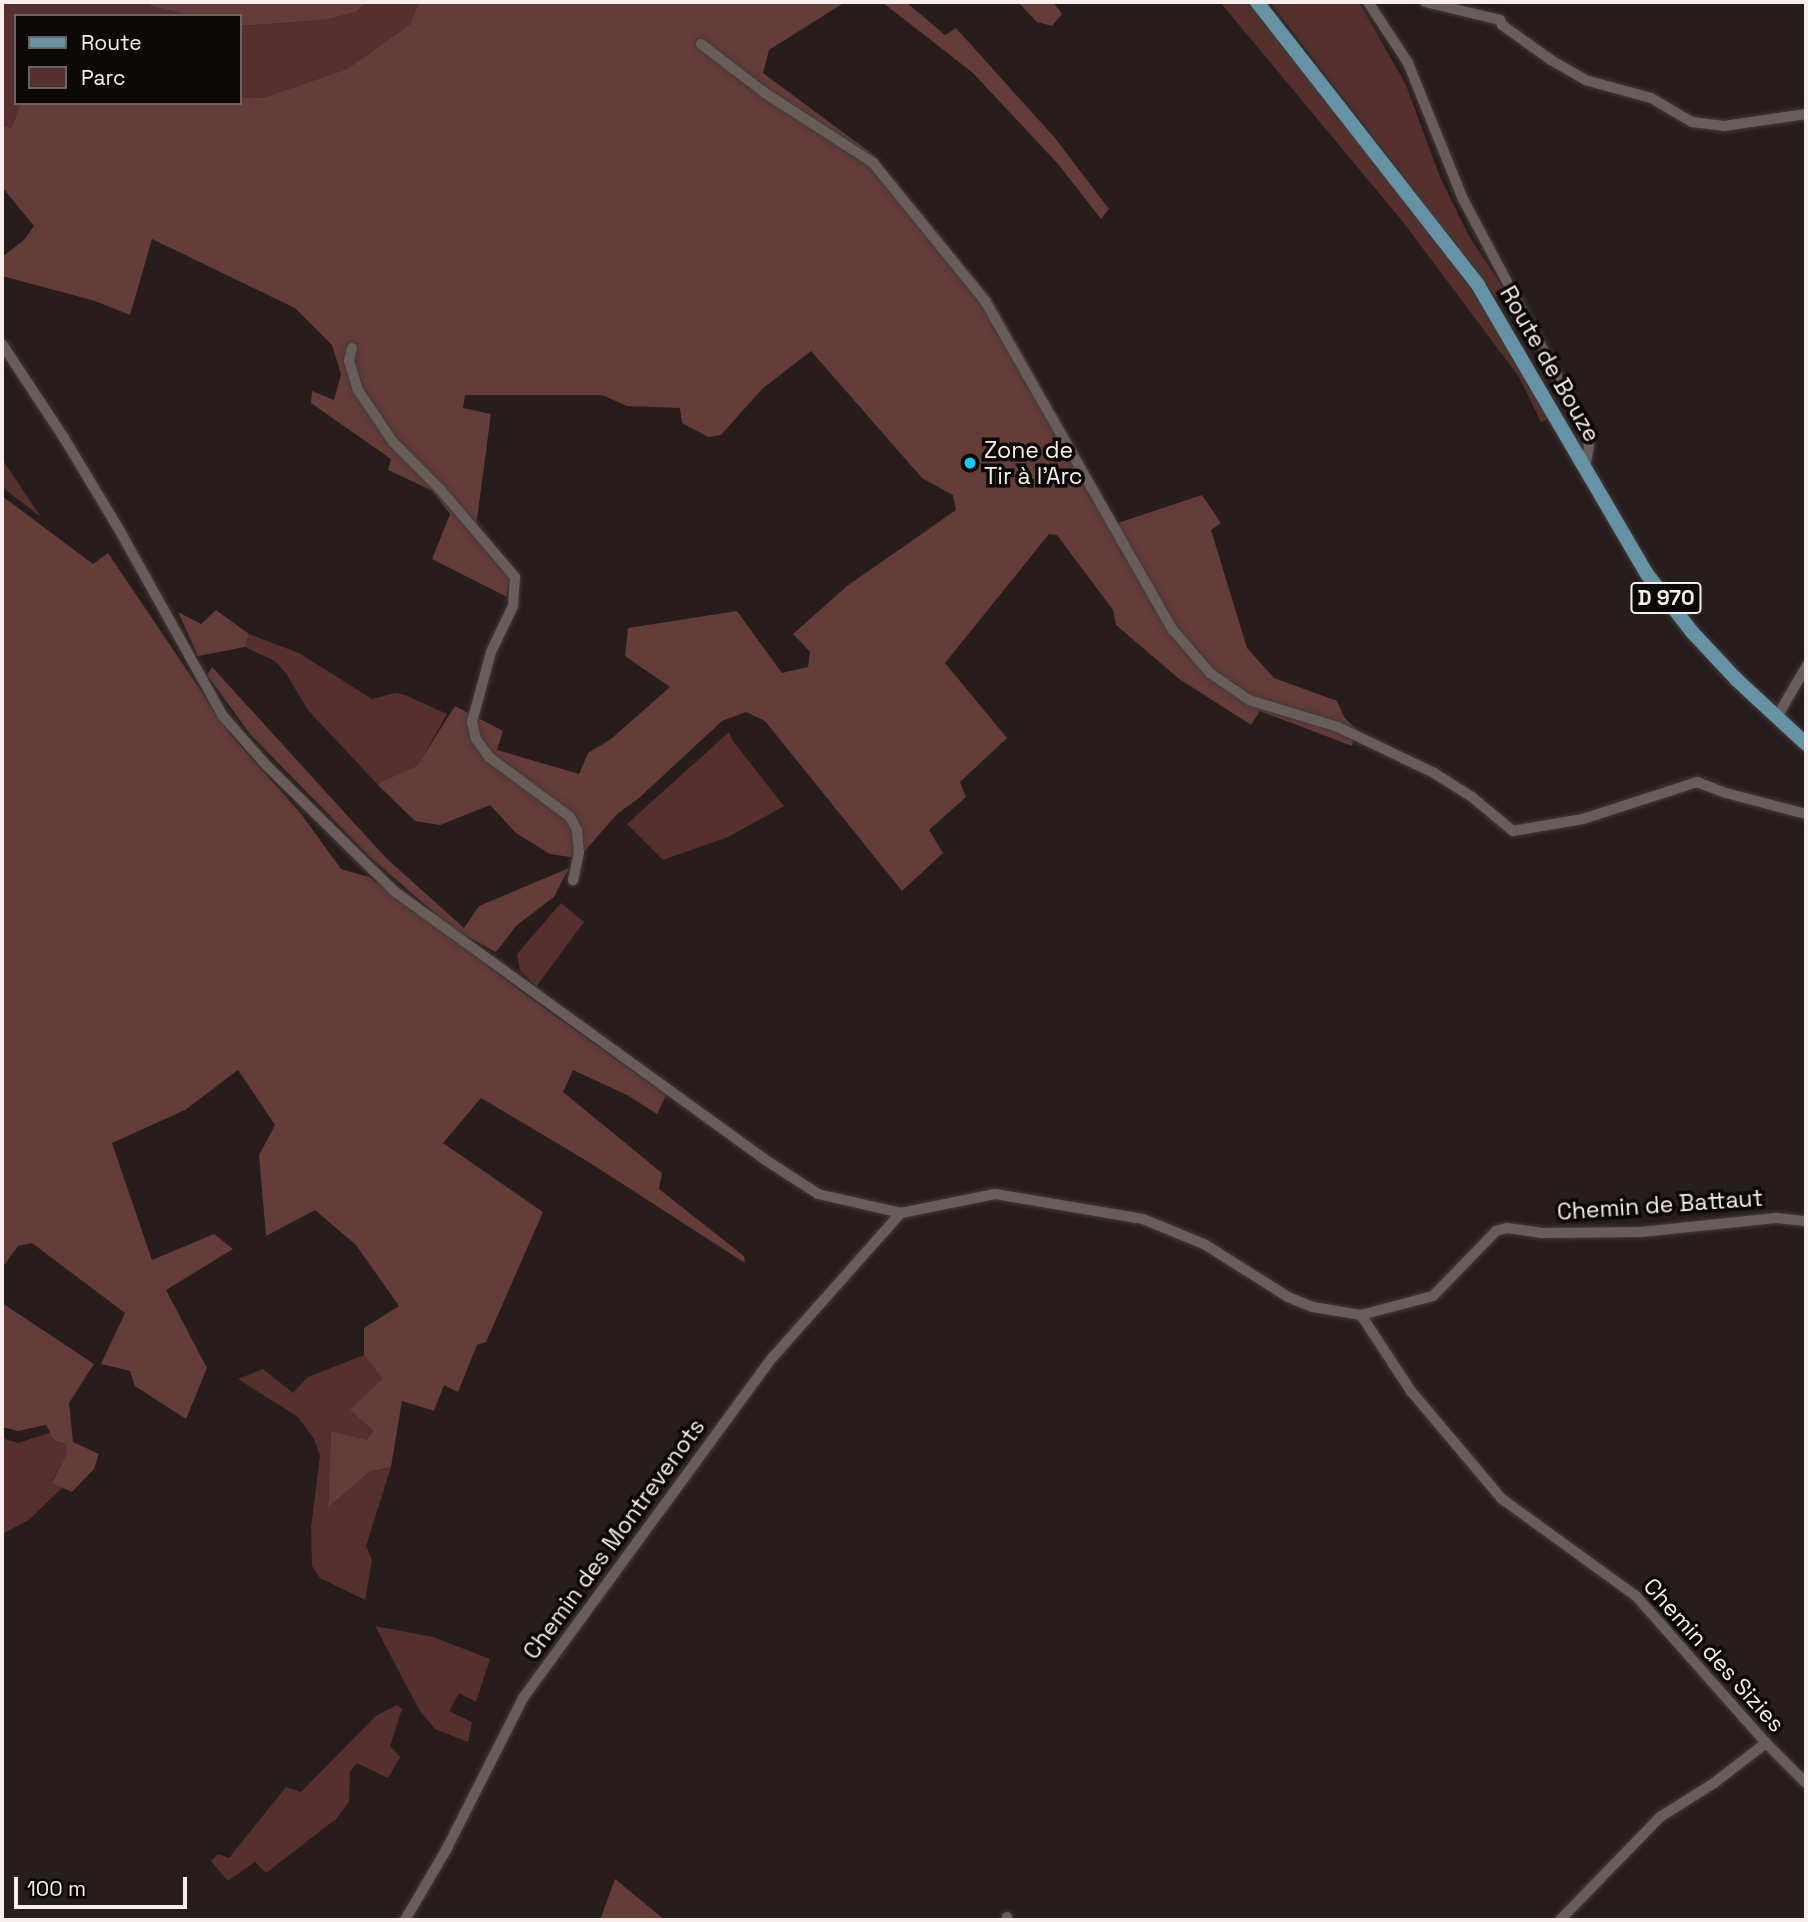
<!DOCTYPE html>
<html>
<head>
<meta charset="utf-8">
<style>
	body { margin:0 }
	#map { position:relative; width:1808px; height:1922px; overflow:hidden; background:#271d1c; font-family:"Space Grotesk",sans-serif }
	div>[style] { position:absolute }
	.green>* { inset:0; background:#55302c }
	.forest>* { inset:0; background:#643c38 }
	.roads { filter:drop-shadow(0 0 2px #423a39) drop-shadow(0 0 2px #423a39) }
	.minor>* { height:10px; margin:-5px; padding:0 5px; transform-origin:5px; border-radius:5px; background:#695d5c }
	.major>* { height:14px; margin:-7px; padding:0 7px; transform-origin:7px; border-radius:7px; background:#6593a5 }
	.dots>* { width:19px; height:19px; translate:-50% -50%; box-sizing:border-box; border:4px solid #0d0808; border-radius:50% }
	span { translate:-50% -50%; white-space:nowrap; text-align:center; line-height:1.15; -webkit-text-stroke:7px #0d0808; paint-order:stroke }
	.shield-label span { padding:2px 5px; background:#0d0808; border:2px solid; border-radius:5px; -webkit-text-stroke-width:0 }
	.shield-label { font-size:21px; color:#f6efee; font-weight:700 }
	.street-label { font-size:23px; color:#f6efee }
	.poi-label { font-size:23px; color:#f6efee }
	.left { translate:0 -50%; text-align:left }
	.frame { position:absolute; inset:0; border:4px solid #f6efee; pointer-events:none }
	.legend { position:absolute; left:14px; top:14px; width:228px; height:91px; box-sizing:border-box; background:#0d0808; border:2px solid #6a6464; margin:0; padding:9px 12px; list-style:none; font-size:21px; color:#f6efee }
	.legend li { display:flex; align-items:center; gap:14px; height:35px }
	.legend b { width:35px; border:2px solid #6a6464 }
	.scale { position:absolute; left:14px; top:1877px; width:173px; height:32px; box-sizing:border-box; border:4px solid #f6efee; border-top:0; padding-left:9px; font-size:21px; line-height:24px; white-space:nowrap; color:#f6efee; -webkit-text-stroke:5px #0d0808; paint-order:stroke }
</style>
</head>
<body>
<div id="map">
	<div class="green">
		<i style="clip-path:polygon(2px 2px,150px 2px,152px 6px,193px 16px,16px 16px,16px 103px,21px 103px,11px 128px,2px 125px)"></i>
		<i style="clip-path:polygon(366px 2px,419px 2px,410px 24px,347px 69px,262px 98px,240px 97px,240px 26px,325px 20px,356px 12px)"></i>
		<i style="clip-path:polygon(1220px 2px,1248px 2px,1276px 36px,1467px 282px,1550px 418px,1541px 422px,1519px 377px,1403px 222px)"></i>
		<i style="clip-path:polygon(1270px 2px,1359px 2px,1406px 85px,1440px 177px,1469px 236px,1505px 291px,1496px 297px)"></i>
		<i style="clip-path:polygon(2px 459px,41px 517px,2px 487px)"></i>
		<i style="clip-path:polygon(249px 634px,299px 653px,372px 699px,395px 693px,405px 695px,447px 714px,417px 767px,377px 784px,308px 710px,285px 672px,275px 661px,245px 647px)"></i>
		<i style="clip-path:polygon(729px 732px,733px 741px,784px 806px,728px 837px,663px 860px,627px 824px)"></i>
		<i style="clip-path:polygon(561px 903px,584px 922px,536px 987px,520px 970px,517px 954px)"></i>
		<i style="clip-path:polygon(364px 1355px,382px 1379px,373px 1430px,367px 1440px,331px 1432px,328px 1506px,369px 1472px,391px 1467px,366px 1546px,372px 1560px,365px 1600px,320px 1578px,312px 1566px,311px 1527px,320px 1456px,314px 1439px,298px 1417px,238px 1379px,263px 1369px,293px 1393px,308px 1377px)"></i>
		<i style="clip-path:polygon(52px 1432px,54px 1440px,65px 1444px,67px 1453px,52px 1482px,63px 1487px,29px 1520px,2px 1534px,2px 1438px,18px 1443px)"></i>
		<i style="clip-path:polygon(375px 1626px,433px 1637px,490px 1659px,476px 1702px,459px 1693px,449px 1711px,472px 1722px,468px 1742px,435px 1729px,420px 1711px)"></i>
		<i style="clip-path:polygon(397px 1705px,402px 1709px,390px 1746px,400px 1757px,388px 1778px,357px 1763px,350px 1771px,349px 1802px,336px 1819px,266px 1873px,255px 1862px,228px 1881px,211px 1861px,218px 1854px,229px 1858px,286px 1787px,301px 1792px,376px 1716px)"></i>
	</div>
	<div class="forest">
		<i style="clip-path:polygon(150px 2px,366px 2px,356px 12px,325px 20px,240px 26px,240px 16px,193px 16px,151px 6px)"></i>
		<i style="clip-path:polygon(419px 2px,845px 2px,769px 50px,763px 73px,875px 156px,991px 298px,1118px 523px,1202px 495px,1221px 523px,1211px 530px,1247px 648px,1274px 678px,1337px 701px,1344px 717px,1356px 729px,1352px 746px,1260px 711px,1251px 725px,1178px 678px,1116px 625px,1113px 610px,1057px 535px,1049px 534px,945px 663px,1007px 738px,960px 782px,966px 797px,929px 830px,943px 853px,902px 891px,765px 721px,746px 712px,722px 721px,639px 798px,617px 814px,583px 853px,570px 857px,550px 854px,516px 833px,490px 805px,440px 825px,415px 821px,377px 784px,417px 766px,455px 706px,503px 731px,497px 750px,579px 774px,588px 753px,611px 739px,670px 687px,625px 656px,628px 628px,737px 611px,782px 673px,808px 667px,810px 652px,793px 634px,847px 586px,956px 510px,953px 495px,922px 478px,811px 351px,762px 389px,721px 435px,708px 437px,682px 423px,680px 408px,627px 406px,602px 395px,465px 395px,463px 408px,491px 414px,475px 534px,510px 574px,507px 597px,432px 559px,450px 514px,433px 491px,388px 470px,391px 459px,311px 403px,312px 391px,334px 400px,341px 374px,332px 345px,295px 308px,152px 239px,130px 315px,95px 301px,2px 276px,2px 257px,24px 240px,34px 226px,2px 187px,2px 125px,11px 128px,21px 103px,240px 103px,240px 97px,262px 98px,347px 69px,410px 24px)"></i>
		<i style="clip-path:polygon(882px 2px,906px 2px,945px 35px,956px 28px,1055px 138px,1109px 209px,1101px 219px,1058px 164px,973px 73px)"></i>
		<i style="clip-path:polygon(1018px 2px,1053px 2px,1062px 14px,1052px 26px,1037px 22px)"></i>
		<i style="clip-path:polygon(2px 496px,93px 564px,108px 553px,230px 734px,302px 815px,341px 869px,369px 877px,529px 997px,666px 1095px,657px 1114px,629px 1096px,573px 1070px,563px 1092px,662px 1173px,659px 1189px,744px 1256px,745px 1263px,587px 1161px,481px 1098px,443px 1143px,543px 1212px,486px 1342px,477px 1345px,458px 1392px,444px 1385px,434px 1411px,402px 1401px,391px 1467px,369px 1472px,328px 1507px,331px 1431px,367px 1440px,373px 1430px,350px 1410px,382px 1379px,364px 1355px,364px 1328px,399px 1306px,356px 1245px,315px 1210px,266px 1236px,259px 1155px,275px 1125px,238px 1070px,185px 1110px,112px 1143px,152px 1260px,214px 1234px,233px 1249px,166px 1290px,207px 1368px,186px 1419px,135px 1386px,130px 1371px,101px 1364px,125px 1313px,32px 1243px,18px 1246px,2px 1268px)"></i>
		<i style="clip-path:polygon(216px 610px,249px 634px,245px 647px,198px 656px,178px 612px,201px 624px)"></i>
		<i style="clip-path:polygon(212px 667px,386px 858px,464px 928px,479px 906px,569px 868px,554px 897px,517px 925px,496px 952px,452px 928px,370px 857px,250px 734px,207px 675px)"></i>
		<i style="clip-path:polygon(2px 1303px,94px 1364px,69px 1403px,73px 1442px,99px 1454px,94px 1469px,72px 1492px,52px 1483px,67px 1453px,65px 1444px,54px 1440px,46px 1425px,18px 1431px,2px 1427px)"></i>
		<i style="clip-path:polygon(615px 1879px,665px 1920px,600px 1920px)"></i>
	</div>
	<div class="roads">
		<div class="minor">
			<i style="left:1368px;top:2px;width:73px;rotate:56.7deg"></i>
			<i style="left:1408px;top:63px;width:147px;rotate:68deg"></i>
			<i style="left:1463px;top:199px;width:256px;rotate:62deg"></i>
			<i style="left:1583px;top:425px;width:22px;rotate:74deg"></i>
			<i style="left:1589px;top:446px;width:23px;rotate:100deg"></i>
			<i style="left:1425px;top:2px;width:77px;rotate:13.5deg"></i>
			<i style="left:1500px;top:20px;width:5px;rotate:68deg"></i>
			<i style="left:1502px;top:25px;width:60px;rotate:35.5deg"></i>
			<i style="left:1551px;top:60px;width:39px;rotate:30deg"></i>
			<i style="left:1585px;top:80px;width:68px;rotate:15.3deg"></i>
			<i style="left:1651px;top:98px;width:48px;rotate:30.3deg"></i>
			<i style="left:1692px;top:122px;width:32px;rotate:7deg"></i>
			<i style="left:1724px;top:126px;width:83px;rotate:-8.3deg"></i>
			<i style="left:701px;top:44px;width:81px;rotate:37.4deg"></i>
			<i style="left:765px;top:93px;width:129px;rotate:32.9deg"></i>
			<i style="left:873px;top:163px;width:178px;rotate:50.9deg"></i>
			<i style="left:985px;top:301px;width:379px;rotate:60.3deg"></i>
			<i style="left:1173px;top:630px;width:57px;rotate:49.3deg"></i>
			<i style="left:1210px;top:673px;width:47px;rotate:34.7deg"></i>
			<i style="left:1249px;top:700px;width:93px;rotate:16.9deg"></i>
			<i style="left:1338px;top:727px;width:106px;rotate:25.6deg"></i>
			<i style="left:1434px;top:773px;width:45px;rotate:32.3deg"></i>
			<i style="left:1472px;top:797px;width:53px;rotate:39.7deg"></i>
			<i style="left:1513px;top:831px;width:71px;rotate:-9.7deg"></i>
			<i style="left:1583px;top:819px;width:120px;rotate:-18deg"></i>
			<i style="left:1697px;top:782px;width:31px;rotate:21deg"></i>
			<i style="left:1726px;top:793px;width:83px;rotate:14.7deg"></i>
			<i style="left:2px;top:344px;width:113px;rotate:56.6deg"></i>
			<i style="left:64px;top:438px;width:111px;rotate:59deg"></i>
			<i style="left:121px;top:533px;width:210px;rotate:60.9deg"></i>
			<i style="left:223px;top:716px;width:67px;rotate:48.7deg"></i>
			<i style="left:267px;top:766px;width:178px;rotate:44.5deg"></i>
			<i style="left:394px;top:891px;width:457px;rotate:35.9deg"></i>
			<i style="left:764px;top:1159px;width:64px;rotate:32.9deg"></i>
			<i style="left:818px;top:1194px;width:85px;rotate:12.9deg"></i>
			<i style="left:901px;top:1213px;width:96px;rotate:-11.4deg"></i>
			<i style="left:995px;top:1194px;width:150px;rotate:9.6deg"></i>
			<i style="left:1143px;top:1219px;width:66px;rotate:22.3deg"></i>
			<i style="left:1204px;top:1244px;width:99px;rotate:32.2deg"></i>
			<i style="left:1288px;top:1297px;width:27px;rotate:22deg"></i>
			<i style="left:1313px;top:1307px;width:49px;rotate:9.5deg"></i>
			<i style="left:1361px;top:1315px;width:74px;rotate:-14.8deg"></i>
			<i style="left:1433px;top:1296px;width:91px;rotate:-45.9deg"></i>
			<i style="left:1496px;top:1231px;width:11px;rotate:-15deg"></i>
			<i style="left:1507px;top:1228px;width:34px;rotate:8deg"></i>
			<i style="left:1541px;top:1233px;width:100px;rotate:-0.6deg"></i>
			<i style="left:1641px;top:1232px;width:136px;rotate:-5.9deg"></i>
			<i style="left:1776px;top:1218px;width:30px;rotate:6deg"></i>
			<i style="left:352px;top:348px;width:13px;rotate:103deg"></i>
			<i style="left:349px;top:361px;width:30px;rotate:73deg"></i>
			<i style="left:358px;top:390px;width:63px;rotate:56.1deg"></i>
			<i style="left:393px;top:442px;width:66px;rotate:45deg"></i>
			<i style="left:440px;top:489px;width:116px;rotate:49.6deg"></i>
			<i style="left:515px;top:577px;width:29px;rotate:94deg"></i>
			<i style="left:513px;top:606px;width:51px;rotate:115.6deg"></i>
			<i style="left:491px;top:652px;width:73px;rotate:105.2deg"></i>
			<i style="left:472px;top:722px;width:17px;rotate:77deg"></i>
			<i style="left:476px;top:739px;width:22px;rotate:54deg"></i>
			<i style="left:489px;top:757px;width:101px;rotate:36.5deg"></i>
			<i style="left:570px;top:817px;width:15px;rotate:62deg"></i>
			<i style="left:577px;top:830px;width:22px;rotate:85deg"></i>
			<i style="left:579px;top:852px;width:29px;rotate:102deg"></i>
			<i style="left:1777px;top:717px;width:58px;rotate:-59.9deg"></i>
			<i style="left:1361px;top:1315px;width:91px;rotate:56.7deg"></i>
			<i style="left:1411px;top:1391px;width:141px;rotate:49.9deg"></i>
			<i style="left:1502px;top:1499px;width:165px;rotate:35.9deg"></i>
			<i style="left:1636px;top:1596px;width:196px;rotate:48.5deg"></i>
			<i style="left:1766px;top:1743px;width:57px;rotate:45deg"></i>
			<i style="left:405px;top:1920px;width:81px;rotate:-59.6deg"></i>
			<i style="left:446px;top:1850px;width:170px;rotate:-63.1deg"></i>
			<i style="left:523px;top:1698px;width:423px;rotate:-53.8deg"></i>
			<i style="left:773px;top:1357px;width:193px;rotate:-48.4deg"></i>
			<i style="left:1007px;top:1920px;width:3px;rotate:-90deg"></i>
			<i style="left:1560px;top:1920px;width:144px;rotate:-45.8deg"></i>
			<i style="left:1660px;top:1817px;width:64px;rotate:-32.2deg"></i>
			<i style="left:1714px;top:1783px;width:66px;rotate:-37.6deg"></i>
		</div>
		<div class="major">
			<i style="left:1257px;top:2px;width:359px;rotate:52deg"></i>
			<i style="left:1478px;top:285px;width:335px;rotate:59.7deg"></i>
			<i style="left:1647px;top:574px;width:75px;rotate:52.1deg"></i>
			<i style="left:1693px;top:633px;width:64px;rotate:46.9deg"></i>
			<i style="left:1737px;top:680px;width:94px;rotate:42.8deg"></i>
		</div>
	</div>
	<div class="dots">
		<i style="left:970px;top:463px;background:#14cafb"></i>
	</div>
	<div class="shield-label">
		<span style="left:1666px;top:598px">D 970</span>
	</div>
	<div class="street-label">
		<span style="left:1550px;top:364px;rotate:60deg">Route de Bouze</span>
		<span style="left:1660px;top:1205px;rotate:-4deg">Chemin de Battaut</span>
		<span style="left:614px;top:1539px;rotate:-54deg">Chemin des Montrevenots</span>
		<span style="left:1714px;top:1655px;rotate:48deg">Chemin des Sizies</span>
	</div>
	<div class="poi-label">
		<span class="left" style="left:984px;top:463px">Zone de<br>Tir à l'Arc</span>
	</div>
	<div class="frame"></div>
	<ul class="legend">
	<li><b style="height:9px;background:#6593a5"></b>Route</li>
	<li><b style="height:19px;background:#55302c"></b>Parc</li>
	</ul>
	<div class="scale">100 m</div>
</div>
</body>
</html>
